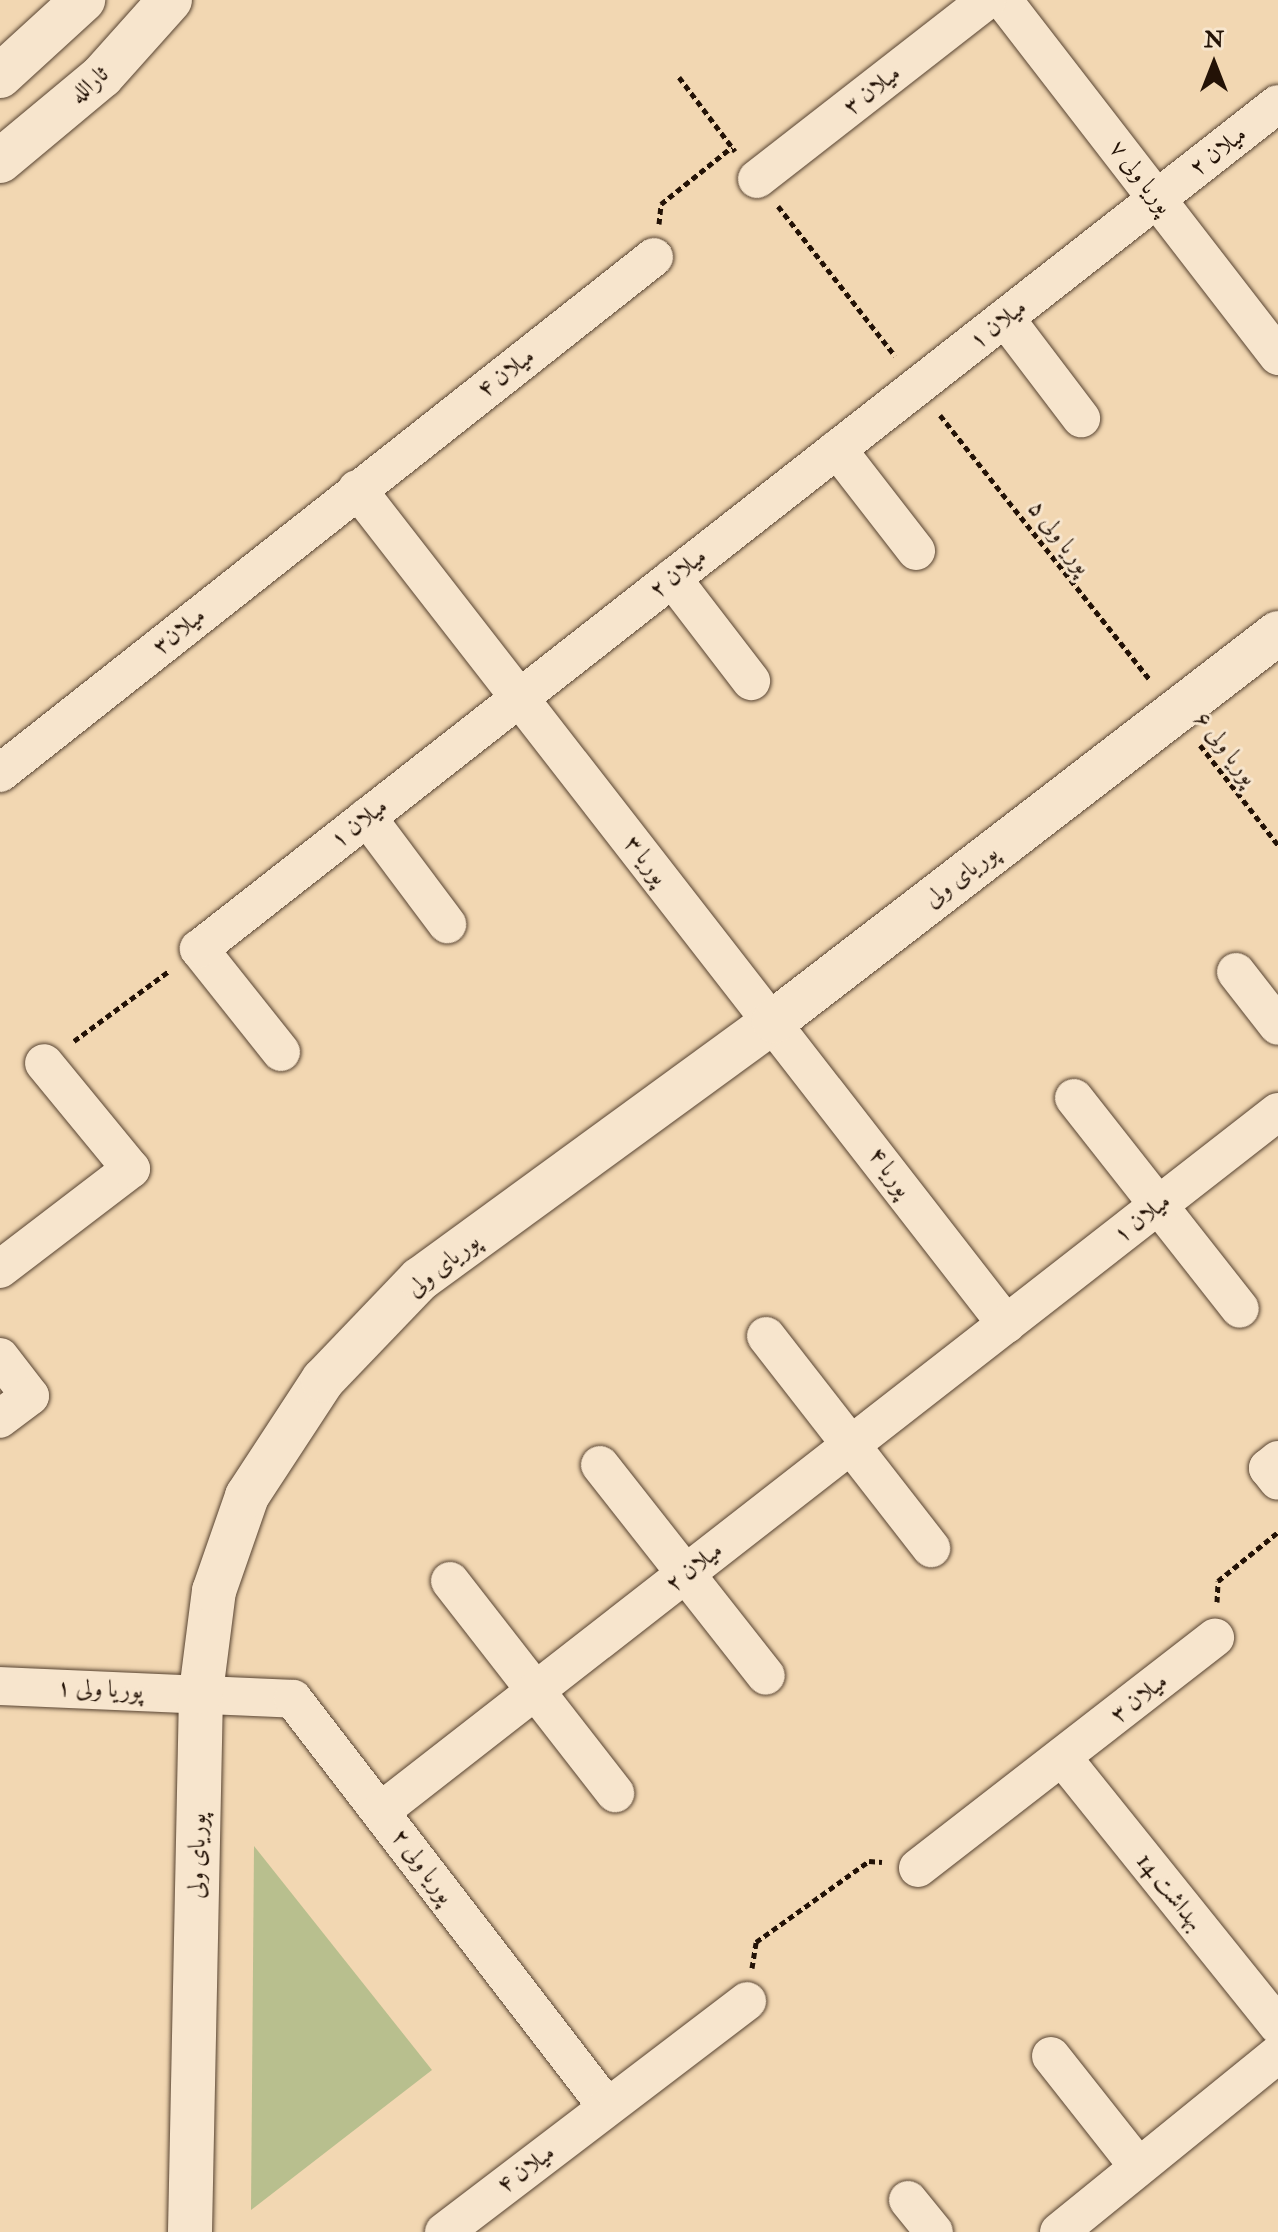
<!DOCTYPE html>
<html>
<head>
<meta charset="utf-8">
<style>
	body { margin:0 }
	#map { position:relative; width:1278px; height:2232px; overflow:hidden; background:#f2d7b2; font-family:"IM FELL Double Pica",Amiri,serif }
	div>[style] { position:absolute }
	.green>* { inset:0; background:#b8bf8e }
	.path>* { height:5px; margin-top:-2.5px; transform-origin:0; background:repeating-linear-gradient(90deg,#231206 0 6px,transparent 0 10px) }
	.roads { filter:drop-shadow(0 0 2px #574331) drop-shadow(0 0 2px #574331) }
	.minor>* { height:38px; margin:-19px; padding:0 19px; transform-origin:19px; border-radius:19px; background:#f7e5cd }
	.tertiary>* { height:44px; margin:-22px; padding:0 22px; transform-origin:22px; border-radius:22px; background:#f7e5cd }
	.secondary>* { height:44px; margin:-22px; padding:0 22px; transform-origin:22px; border-radius:22px; background:#f7e5cd }
	span { translate:-50% -50%; white-space:nowrap; text-align:center; line-height:1.15; -webkit-text-stroke:6px #f7e5cd; paint-order:stroke }
	.street-label { font-size:24px; color:#231206 }
	.north { position:absolute; left:1174px; top:24px; width:80px; height:80px; -webkit-text-stroke:6px #f7e5cd; paint-order:stroke; rotate:0deg; font-size:22px; font-weight:700; line-height:32px; text-align:center; color:#231206 }
	.north::after { content:''; display:block; margin:auto; width:28px; height:36px; background:#231206; clip-path:polygon(50% 0,100% 100%,50% 72%,0 100%) }
</style>
</head>
<body>
<div id="map">
	<div class="green">
		<i style="clip-path:polygon(254px 1846px,432px 2070px,251px 2210px)"></i>
	</div>
	<div class="path">
		<i style="left:679px;top:77px;width:93px;rotate:52.9deg"></i>
		<i style="left:778px;top:206px;width:190px;rotate:52deg"></i>
		<i style="left:659px;top:224px;width:20px;rotate:-84deg"></i>
		<i style="left:661px;top:204px;width:91px;rotate:-38.8deg"></i>
		<i style="left:940px;top:415px;width:338px;rotate:51.6deg"></i>
		<i style="left:1200px;top:745px;width:127px;rotate:52deg"></i>
		<i style="left:74px;top:1041px;width:118px;rotate:-36.4deg"></i>
		<i style="left:1217px;top:1602px;width:21px;rotate:-87deg"></i>
		<i style="left:1218px;top:1581px;width:77px;rotate:-39.2deg"></i>
		<i style="left:752px;top:1968px;width:26px;rotate:-81deg"></i>
		<i style="left:756px;top:1942px;width:139px;rotate:-35.6deg"></i>
		<i style="left:869px;top:1861px;width:13px;rotate:4deg"></i>
	</div>
	<div class="roads">
		<div class="minor">
			<i style="left:1003px;top:0;width:450px;rotate:52.3deg"></i>
			<i style="left:757px;top:179px;width:291px;rotate:-37.9deg"></i>
			<i style="left:1005px;top:318px;width:126px;rotate:52.8deg"></i>
			<i style="left:837px;top:449px;width:129px;rotate:52.2deg"></i>
			<i style="left:357px;top:489px;width:1058px;rotate:52.14deg"></i>
			<i style="left:672px;top:578px;width:130px;rotate:52.5deg"></i>
			<i style="left:0;top:773px;width:833px;rotate:-38.27deg"></i>
			<i style="left:367px;top:817px;width:134px;rotate:53.2deg"></i>
			<i style="left:1236px;top:972px;width:68px;rotate:52.1deg"></i>
			<i style="left:281px;top:1052px;width:132px;rotate:-128.5deg"></i>
			<i style="left:199px;top:949px;width:1370px;rotate:-38.07deg"></i>
			<i style="left:1074px;top:1098px;width:268px;rotate:51.8deg"></i>
			<i style="left:0;top:1269px;width:165px;rotate:-37.4deg"></i>
			<i style="left:131px;top:1169px;width:137px;rotate:-129.4deg"></i>
			<i style="left:766px;top:1336px;width:269px;rotate:52.1deg"></i>
			<i style="left:0;top:1357px;width:49px;rotate:52.4deg"></i>
			<i style="left:30px;top:1396px;width:38px;rotate:143deg"></i>
			<i style="left:1278px;top:1460px;width:13px;rotate:141deg"></i>
			<i style="left:1268px;top:1468px;width:16px;rotate:52deg"></i>
			<i style="left:600px;top:1465px;width:268px;rotate:51.8deg"></i>
			<i style="left:450px;top:1581px;width:269px;rotate:52.1deg"></i>
			<i style="left:0;top:1686px;width:293px;rotate:2.5deg"></i>
			<i style="left:293px;top:1699px;width:515px;rotate:52.42deg"></i>
			<i style="left:1062px;top:1757px;width:345px;rotate:51.2deg"></i>
			<i style="left:381px;top:1811px;width:1137px;rotate:-37.93deg"></i>
			<i style="left:918px;top:1868px;width:376px;rotate:-37.8deg"></i>
			<i style="left:1051px;top:2056px;width:140px;rotate:51.7deg"></i>
			<i style="left:908px;top:2200px;width:41px;rotate:50.9deg"></i>
			<i style="left:444px;top:2232px;width:381px;rotate:-37.3deg"></i>
			<i style="left:1059px;top:2232px;width:282px;rotate:-39.1deg"></i>
		</div>
		<div class="tertiary">
			<i style="left:190px;top:2232px;width:540px;rotate:-88.83deg"></i>
			<i style="left:201px;top:1692px;width:102px;rotate:-82.7deg"></i>
			<i style="left:214px;top:1591px;width:101px;rotate:-70.8deg"></i>
			<i style="left:247px;top:1496px;width:139px;rotate:-56.8deg"></i>
			<i style="left:323px;top:1380px;width:140px;rotate:-46.2deg"></i>
			<i style="left:420px;top:1279px;width:438px;rotate:-36.1deg"></i>
			<i style="left:774px;top:1021px;width:636px;rotate:-37.59deg"></i>
		</div>
		<div class="secondary">
			<i style="left:0;top:76px;width:113px;rotate:-42.5deg"></i>
			<i style="left:0;top:161px;width:133px;rotate:-39.8deg"></i>
			<i style="left:102px;top:76px;width:102px;rotate:-48.2deg"></i>
		</div>
	</div>
	<div class="street-label">
		<span style="left:89px;top:85px;rotate:-42deg">ثارالله</span>
		<span style="left:872px;top:90px;rotate:-38deg">میلان ۳</span>
		<span style="left:1218px;top:151px;rotate:-38deg">میلان ۲</span>
		<span style="left:1141px;top:177px;rotate:52deg">پوریا ولی ۷</span>
		<span style="left:998px;top:324px;rotate:-38deg">میلان ۱</span>
		<span style="left:506px;top:373px;rotate:-38deg">میلان ۴</span>
		<span style="left:1060px;top:537px;rotate:52deg">پوریا ولی ۵</span>
		<span style="left:678px;top:573px;rotate:-38deg">میلان ۲</span>
		<span style="left:179px;top:631px;rotate:-39deg">میلان۳</span>
		<span style="left:1226px;top:748px;rotate:52deg">پوریا ولی ۶</span>
		<span style="left:359px;top:823px;rotate:-38deg">میلان ۱</span>
		<span style="left:646px;top:860px;rotate:52deg">پوریا ۳</span>
		<span style="left:961px;top:876px;rotate:-38deg">پوریای ولی</span>
		<span style="left:890px;top:1172px;rotate:53deg">پوریا ۴</span>
		<span style="left:1142px;top:1218px;rotate:-38deg">میلان ۱</span>
		<span style="left:443px;top:1265px;rotate:-39deg">پوریای ولی</span>
		<span style="left:694px;top:1567px;rotate:-38deg">میلان ۲</span>
		<span style="left:100px;top:1689px;rotate:2deg">پوریا ولی ۱</span>
		<span style="left:1139px;top:1698px;rotate:-38deg">میلان ۳</span>
		<span style="left:197px;top:1856px;rotate:-89deg">پوریای ولی</span>
		<span style="left:423px;top:1866px;rotate:53deg">پوریا ولی ۲</span>
		<span style="left:1170px;top:1892px;rotate:51deg">بهداشت 14</span>
		<span style="left:526px;top:2169px;rotate:-37deg">میلان ۴</span>
	</div>
	<div class="north">N</div>
</div>
</body>
</html>
